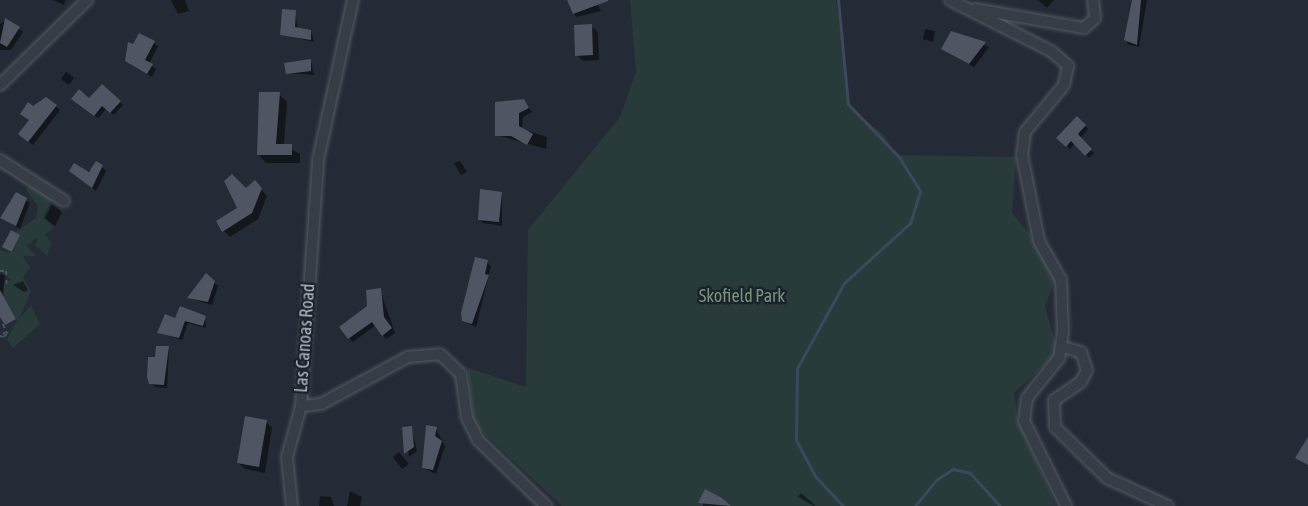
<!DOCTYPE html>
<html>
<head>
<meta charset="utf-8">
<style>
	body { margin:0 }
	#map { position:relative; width:1308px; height:506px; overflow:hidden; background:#242b36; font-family:"Asap Condensed",sans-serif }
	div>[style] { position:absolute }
	.green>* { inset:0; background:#293a3b }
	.shadow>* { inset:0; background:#0007 }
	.stream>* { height:3px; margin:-1.5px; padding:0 1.5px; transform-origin:1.5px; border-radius:1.5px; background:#3b485d }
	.building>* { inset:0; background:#4f5563 }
	.path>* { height:1.5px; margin-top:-0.75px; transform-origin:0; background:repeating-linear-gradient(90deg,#475558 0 4.5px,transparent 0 9px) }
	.roads { filter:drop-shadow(0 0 2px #555a64) drop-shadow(0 0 2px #555a64) }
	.minor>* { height:10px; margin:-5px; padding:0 5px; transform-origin:5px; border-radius:5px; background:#373d46 }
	span { translate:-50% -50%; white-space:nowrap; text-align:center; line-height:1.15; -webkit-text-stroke:5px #1c222b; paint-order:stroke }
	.park-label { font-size:18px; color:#73967d }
	.street-label { font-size:18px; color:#b2b7c3 }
</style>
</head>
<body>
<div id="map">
	<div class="green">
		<i style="clip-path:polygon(630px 0,836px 0,850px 108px,884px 135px,896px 155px,1016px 157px,1012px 213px,1059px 270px,1045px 306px,1058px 353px,1014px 393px,1017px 416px,1056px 506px,562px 506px,474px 424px,468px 368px,526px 387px,528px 230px,620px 117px,636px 72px)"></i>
		<i style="clip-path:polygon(31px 184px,53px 197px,43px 218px,54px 227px,45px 235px,51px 242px,47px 256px,35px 245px,38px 237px,27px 246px,36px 256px,23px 256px,30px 268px,23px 277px,31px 291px,19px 319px,31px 305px,40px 324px,13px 348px,7px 340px,17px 320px,4px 297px,4px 284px,11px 280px,0 270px,0 250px,11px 253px,16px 232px,36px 218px,38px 206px,26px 190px)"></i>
	</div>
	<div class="shadow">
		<i style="clip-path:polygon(53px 0,66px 0,64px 5px)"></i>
		<i style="clip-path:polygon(171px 0,185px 0,189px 11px,178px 14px)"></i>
		<i style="clip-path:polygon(567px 0,595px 0,601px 11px,576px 17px)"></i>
		<i style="clip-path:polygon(1038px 0,1054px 0,1047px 8px)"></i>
		<i style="clip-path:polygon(1132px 0,1147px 0,1139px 47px,1127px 44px)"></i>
		<i style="clip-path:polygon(295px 12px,298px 29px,311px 31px,314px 42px,282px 34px)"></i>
		<i style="clip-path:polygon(6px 20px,23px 32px,11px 50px,0 50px,0 24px)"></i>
		<i style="clip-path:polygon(591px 26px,598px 32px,599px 60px,583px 61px,577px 55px)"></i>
		<i style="clip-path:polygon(925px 29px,935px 31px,933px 42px,923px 39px)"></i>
		<i style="clip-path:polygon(952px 33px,989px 47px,974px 67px,943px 49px)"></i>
		<i style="clip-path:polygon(140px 35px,158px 46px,149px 64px,156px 69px,152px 77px,130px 64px)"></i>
		<i style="clip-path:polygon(311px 61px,314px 75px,288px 73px)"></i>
		<i style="clip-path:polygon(66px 72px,74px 78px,69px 85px,61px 79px)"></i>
		<i style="clip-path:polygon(102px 86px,123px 105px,114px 115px,106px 109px,98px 118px,76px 102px,89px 100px)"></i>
		<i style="clip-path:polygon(279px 94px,287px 102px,284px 145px,300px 154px,300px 163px,266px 163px,258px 154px)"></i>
		<i style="clip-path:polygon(46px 99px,60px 110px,33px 145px,24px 138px,33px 108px)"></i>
		<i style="clip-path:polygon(524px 101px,532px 112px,523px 117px,522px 129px,547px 137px,546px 149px,497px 135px)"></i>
		<i style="clip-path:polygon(1077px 118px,1088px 129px,1080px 138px,1094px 153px,1089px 158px,1075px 143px,1070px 149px,1059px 138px)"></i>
		<i style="clip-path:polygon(460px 161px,467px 172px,461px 175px,454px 163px)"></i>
		<i style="clip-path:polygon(102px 167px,106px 171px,96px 191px,75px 174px)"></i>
		<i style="clip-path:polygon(254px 182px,267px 196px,258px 219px,230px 237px,224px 231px)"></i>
		<i style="clip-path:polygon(502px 193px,502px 226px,483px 223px,480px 219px)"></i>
		<i style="clip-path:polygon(16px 194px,30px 203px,20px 229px,1px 217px)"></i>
		<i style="clip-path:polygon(52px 204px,62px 212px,55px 226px,45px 218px)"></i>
		<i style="clip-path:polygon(19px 236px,13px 252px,5px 248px)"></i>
		<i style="clip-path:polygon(487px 262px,491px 266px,476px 327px,463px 321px)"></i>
		<i style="clip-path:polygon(0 274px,5px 275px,0 314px)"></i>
		<i style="clip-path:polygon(23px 281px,28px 290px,24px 292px,13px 285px)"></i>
		<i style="clip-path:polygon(214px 282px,218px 286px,212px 305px,189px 298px)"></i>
		<i style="clip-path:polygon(380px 290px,395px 333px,386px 339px,376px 325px,353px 342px,349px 338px)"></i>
		<i style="clip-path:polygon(205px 317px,206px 328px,188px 323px,182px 340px,159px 333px,176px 320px)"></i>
		<i style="clip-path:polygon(169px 348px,167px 388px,155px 387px,151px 383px,157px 359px)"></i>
		<i style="clip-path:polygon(266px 422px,272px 428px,265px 473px,245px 469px,238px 463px)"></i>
		<i style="clip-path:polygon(411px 427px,417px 451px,409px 457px,404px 428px)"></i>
		<i style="clip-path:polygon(436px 429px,445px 446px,436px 474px,424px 468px)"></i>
		<i style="clip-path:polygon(399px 452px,409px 464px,402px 469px,393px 457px)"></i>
		<i style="clip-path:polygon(350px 491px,362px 497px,360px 506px,347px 506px)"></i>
		<i style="clip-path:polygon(705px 491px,728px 506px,703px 506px)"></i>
		<i style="clip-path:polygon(801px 493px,815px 505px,814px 506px,798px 497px)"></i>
		<i style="clip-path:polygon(320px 496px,331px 497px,334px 506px,319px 506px)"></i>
	</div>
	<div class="stream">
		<i style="left:838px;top:0;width:104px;rotate:84.5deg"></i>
		<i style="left:848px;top:104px;width:74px;rotate:46.1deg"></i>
		<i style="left:899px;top:157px;width:40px;rotate:58deg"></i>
		<i style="left:920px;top:191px;width:34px;rotate:107deg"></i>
		<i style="left:910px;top:223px;width:89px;rotate:137.7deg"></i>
		<i style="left:844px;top:283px;width:97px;rotate:118.9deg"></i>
		<i style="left:797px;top:368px;width:72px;rotate:90.8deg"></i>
		<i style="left:796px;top:440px;width:41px;rotate:62.2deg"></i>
		<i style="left:815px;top:476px;width:41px;rotate:47deg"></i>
		<i style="left:915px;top:506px;width:33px;rotate:-51deg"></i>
		<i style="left:936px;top:480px;width:20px;rotate:-33deg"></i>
		<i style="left:953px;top:469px;width:17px;rotate:13deg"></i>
		<i style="left:970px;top:473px;width:45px;rotate:47.7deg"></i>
	</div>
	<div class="building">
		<i style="clip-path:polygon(567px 0,608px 0,608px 1px,573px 14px)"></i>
		<i style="clip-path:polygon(1132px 0,1141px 0,1137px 45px,1124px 40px)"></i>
		<i style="clip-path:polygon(282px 9px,296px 10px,295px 27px,311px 30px,311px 40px,280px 35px)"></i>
		<i style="clip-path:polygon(5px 18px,20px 27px,7px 47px,0 43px)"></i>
		<i style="clip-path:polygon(592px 24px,593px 55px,575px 56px,574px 25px)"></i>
		<i style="clip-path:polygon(951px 31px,986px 42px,969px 64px,941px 49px)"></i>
		<i style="clip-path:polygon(139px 33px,155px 41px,145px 60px,153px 64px,147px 74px,125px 61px,128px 42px,133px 44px)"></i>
		<i style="clip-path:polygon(311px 59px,311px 71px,286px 74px,284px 63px)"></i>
		<i style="clip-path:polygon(102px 84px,121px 101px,110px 113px,102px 106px,94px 116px,71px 99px,79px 89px,89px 98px)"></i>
		<i style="clip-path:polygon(259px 92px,280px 92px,276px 144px,292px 144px,292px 155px,257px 155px)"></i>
		<i style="clip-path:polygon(46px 97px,57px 105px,28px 142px,18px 134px,29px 120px,20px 114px,28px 102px,33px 106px)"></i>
		<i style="clip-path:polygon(524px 99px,529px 108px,519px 113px,519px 126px,533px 134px,527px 145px,511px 136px,495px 136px,495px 102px)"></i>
		<i style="clip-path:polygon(1077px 116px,1086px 125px,1078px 134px,1092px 149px,1085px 156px,1071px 141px,1066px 147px,1056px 138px)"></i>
		<i style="clip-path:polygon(96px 161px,103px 165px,92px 188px,69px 171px,74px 163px,89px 172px)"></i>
		<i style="clip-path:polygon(232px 174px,246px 188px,255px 180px,262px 188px,252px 213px,222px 232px,216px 221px,237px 208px,224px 181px)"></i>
		<i style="clip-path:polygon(480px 189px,502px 192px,499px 222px,478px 220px)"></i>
		<i style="clip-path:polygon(16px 192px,27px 198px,16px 226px,0 218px)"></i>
		<i style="clip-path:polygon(11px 230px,20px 235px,12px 252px,2px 247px)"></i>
		<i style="clip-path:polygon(475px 257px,488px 260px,485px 274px,489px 275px,472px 324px,462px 321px,461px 313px)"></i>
		<i style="clip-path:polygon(206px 273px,215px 281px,208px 302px,187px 298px)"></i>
		<i style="clip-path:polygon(381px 288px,384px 317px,392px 328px,382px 336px,372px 322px,348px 339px,339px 327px,367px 306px,366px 290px)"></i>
		<i style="clip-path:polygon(0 290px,16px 319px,5px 325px,0 317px)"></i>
		<i style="clip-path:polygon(180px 306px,206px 316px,203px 326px,185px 321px,179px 338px,157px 333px,165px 314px,175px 318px)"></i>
		<i style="clip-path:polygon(156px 346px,169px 346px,164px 385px,149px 384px,147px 377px,148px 357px,155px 357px)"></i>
		<i style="clip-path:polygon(245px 416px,267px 420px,259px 467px,237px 463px)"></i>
		<i style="clip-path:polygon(426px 425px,437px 427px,435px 436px,442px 441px,433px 470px,422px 468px)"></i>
		<i style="clip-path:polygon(412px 426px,414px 447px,404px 454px,402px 427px)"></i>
		<i style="clip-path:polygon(1308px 437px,1308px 465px,1295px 458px)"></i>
		<i style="clip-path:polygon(705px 489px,722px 498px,731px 506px,698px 503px)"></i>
	</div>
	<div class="path">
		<i style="left:0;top:271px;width:6px"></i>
		<i style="left:6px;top:271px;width:13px;rotate:86deg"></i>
		<i style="left:3px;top:324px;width:8px;rotate:67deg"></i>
		<i style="left:0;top:336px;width:3px;rotate:18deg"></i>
		<i style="left:3px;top:337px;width:5px;rotate:-37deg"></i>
		<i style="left:7px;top:334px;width:2px;rotate:-90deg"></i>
		<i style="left:7px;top:332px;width:8px;rotate:150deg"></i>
	</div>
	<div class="roads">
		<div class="minor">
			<i style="left:950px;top:0;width:113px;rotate:26.8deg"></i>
			<i style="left:1051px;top:51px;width:23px;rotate:41deg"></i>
			<i style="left:1068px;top:66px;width:19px;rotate:102deg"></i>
			<i style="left:1064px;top:85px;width:61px;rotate:129.7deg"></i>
			<i style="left:1025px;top:132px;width:23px;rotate:97deg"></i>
			<i style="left:1022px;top:155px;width:88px;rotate:78.8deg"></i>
			<i style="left:1039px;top:241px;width:45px;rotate:60.6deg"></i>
			<i style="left:1061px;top:280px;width:51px;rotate:87.8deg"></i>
			<i style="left:1063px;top:331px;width:27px;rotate:98deg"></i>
			<i style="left:1059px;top:358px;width:51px;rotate:128.7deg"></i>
			<i style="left:1027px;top:398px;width:23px;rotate:97deg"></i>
			<i style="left:1024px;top:421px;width:95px;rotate:63.7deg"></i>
			<i style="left:975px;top:9px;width:111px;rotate:9.9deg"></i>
			<i style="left:1084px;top:28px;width:15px;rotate:-42deg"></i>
			<i style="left:1095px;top:18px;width:18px;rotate:-96deg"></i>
			<i style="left:0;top:85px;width:122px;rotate:-44.3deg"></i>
			<i style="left:0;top:160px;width:76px;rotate:32.6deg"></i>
			<i style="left:1062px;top:347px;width:20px;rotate:15deg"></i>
			<i style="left:1081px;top:352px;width:19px;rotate:72deg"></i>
			<i style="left:1087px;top:370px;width:13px;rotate:117deg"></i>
			<i style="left:1081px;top:382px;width:32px;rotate:146deg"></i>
			<i style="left:1054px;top:400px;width:27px;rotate:88deg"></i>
			<i style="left:1055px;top:427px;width:73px;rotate:44.4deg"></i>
			<i style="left:1107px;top:478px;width:67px;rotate:24.7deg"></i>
			<i style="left:301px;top:406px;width:20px;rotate:-6deg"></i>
			<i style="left:321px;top:404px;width:99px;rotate:-28.4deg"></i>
			<i style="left:408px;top:357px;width:32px;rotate:-5deg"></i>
			<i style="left:440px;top:354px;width:29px;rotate:44deg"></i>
			<i style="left:461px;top:374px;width:44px;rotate:82.2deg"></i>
			<i style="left:467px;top:418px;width:25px;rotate:63deg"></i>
			<i style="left:478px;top:440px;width:95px;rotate:44.1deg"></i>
			<i style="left:292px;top:506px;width:49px;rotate:-95.8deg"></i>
			<i style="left:287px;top:457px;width:53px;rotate:-74.6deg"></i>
			<i style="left:301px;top:406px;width:247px;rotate:-86deg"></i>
			<i style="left:318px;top:160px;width:164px;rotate:-77.7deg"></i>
		</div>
	</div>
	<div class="park-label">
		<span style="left:742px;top:296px">Skofield Park</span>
	</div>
	<div class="street-label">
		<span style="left:305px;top:338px;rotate:-86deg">Las Canoas Road</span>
	</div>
</div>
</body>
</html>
